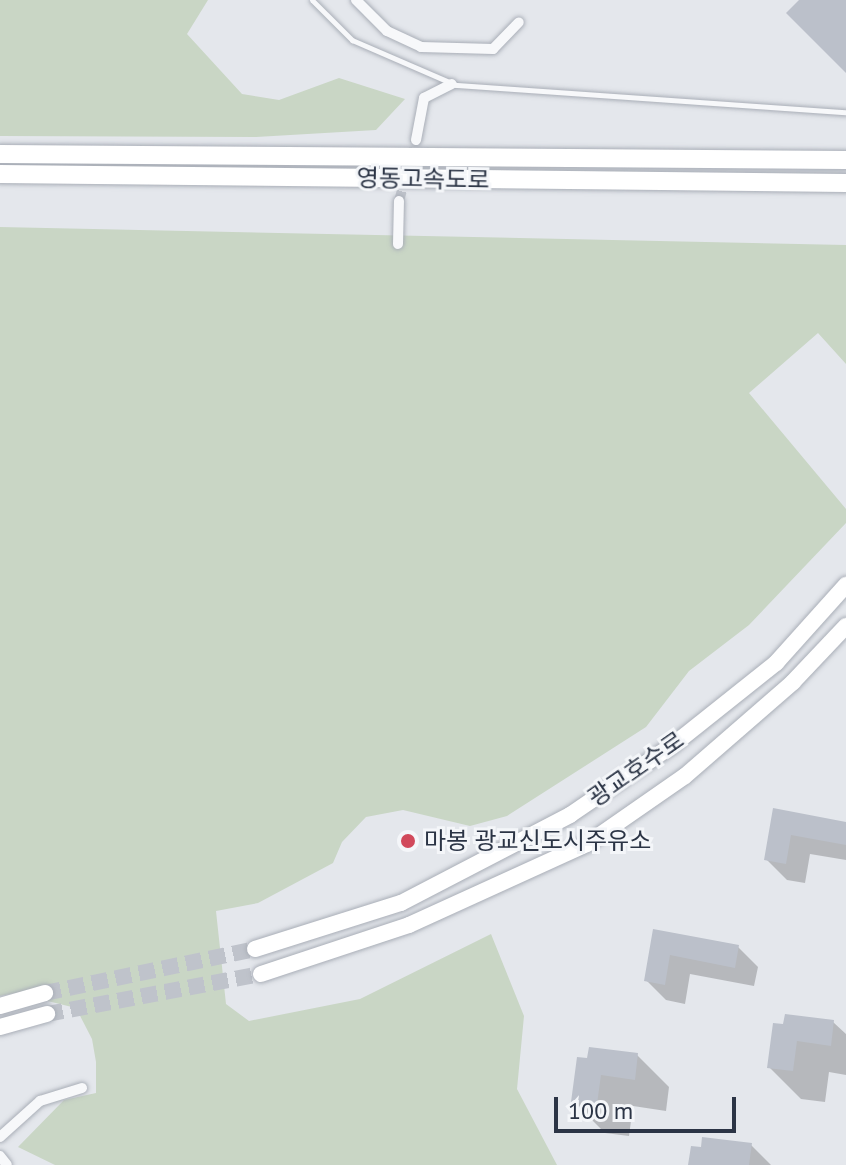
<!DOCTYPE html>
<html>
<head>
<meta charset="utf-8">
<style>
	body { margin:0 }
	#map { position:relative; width:846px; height:1165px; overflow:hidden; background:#e4e7ec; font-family:"PT Sans","Noto Sans KR",sans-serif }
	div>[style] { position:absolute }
	.green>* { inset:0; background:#c9d6c5 }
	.shadow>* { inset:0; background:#0003 }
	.building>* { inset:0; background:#bbc0ca }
	.minor-tunnel>* { height:10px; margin-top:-5px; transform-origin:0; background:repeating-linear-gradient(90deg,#bfc3cb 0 10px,transparent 0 15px) }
	.trunk-tunnel>* { height:16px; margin-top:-8px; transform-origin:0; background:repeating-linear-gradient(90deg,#bfc3cb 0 16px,transparent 0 24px) }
	.roads { filter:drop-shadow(0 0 2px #a9aeb7) drop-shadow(0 0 2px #a9aeb7) }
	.service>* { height:5px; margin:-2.5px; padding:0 2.5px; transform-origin:2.5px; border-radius:2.5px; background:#f7f8fa }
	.minor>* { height:10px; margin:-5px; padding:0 5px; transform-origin:5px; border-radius:5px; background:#f7f8fa }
	.trunk>* { height:16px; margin:-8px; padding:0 8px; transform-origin:8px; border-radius:8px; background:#fff }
	.motorway>* { height:18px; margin:-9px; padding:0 9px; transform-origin:9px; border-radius:9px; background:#fff }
	.dots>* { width:22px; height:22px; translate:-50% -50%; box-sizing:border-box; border:4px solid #f4f6f9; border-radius:50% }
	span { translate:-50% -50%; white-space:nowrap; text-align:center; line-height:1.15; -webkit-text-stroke:6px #f4f6f9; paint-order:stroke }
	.street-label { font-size:24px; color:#2b3445 }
	.poi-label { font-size:24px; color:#2b3445 }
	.left { translate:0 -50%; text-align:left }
	.scale { position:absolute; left:554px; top:1097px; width:182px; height:36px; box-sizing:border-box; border:4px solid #2b3445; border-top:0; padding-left:10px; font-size:24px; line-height:28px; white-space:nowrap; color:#2b3445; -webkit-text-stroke:6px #f4f6f9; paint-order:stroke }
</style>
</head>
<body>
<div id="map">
	<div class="green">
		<i style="clip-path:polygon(0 0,208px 0,187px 34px,242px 94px,279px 100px,339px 78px,405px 99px,376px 130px,256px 137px,0 136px)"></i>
		<i style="clip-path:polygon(0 227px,846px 245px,846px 364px,818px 333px,749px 393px,846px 509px,846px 523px,749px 625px,689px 671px,646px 727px,507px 816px,470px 826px,403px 810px,366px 817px,342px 842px,333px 863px,258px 903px,216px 911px,226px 1004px,249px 1021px,360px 999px,491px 934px,524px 1016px,517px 1089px,557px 1165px,55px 1165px,18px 1147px,64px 1100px,96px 1093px,96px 1062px,92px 1039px,76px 1008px,15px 993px,0 996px)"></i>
	</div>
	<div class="shadow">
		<i style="clip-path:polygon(775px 811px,846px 824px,846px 860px,810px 854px,805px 883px,787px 880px,767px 860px)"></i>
		<i style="clip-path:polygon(655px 931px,738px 947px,758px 967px,754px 986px,690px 974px,685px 1004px,666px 1000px,646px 980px)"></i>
		<i style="clip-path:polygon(833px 1022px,846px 1034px,846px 1075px,829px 1072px,825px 1102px,801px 1099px,769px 1067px,775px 1025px)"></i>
		<i style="clip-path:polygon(637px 1055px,669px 1087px,666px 1111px,633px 1106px,629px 1136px,605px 1133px,573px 1101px,579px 1059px)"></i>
		<i style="clip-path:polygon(751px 1145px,771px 1165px,690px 1165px)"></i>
	</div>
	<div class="building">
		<i style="clip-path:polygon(799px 0,846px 0,846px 73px,786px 13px)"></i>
		<i style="clip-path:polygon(773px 808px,846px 822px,846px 845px,791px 835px,786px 864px,764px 860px)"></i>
		<i style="clip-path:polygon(653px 929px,739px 945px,735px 968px,670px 955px,665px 985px,644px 981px)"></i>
		<i style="clip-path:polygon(785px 1014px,834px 1020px,831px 1046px,797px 1041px,793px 1071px,767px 1068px,773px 1023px,783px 1024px)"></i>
		<i style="clip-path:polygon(589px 1047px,638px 1053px,635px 1080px,601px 1075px,597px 1104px,571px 1102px,577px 1057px,587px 1058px)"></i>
		<i style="clip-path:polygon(702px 1137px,752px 1143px,749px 1165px,688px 1165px,691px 1146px,701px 1147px)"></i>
	</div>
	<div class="minor-tunnel">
		<i style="left:399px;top:201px;width:63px;rotate:-74.4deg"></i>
	</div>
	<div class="trunk-tunnel">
		<i style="left:45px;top:993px;width:215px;rotate:-11.8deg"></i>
		<i style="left:47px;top:1014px;width:218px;rotate:-10.6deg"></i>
	</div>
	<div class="roads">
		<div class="service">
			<i style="left:312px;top:0;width:57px;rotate:45deg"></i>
			<i style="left:352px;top:40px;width:113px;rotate:23.4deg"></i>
			<i style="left:456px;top:85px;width:391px;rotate:4deg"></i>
		</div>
		<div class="minor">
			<i style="left:356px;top:0;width:44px;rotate:45deg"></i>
			<i style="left:387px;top:31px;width:38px;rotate:25deg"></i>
			<i style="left:421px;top:47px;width:72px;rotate:1.6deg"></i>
			<i style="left:493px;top:49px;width:37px;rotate:-46deg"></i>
			<i style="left:416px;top:140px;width:43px;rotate:-79.2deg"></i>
			<i style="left:424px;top:98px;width:31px;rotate:-27deg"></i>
			<i style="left:398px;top:244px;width:43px;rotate:-88.7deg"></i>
			<i style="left:0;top:1137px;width:54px;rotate:-42deg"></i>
			<i style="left:40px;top:1101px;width:44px;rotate:-17.2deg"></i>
			<i style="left:0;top:1156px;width:11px;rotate:52deg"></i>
		</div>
		<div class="trunk">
			<i style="left:255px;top:949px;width:153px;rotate:-17.5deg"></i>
			<i style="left:401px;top:903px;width:191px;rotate:-27.5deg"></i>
			<i style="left:570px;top:815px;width:125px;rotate:-34.2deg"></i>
			<i style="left:673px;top:745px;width:132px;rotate:-38.5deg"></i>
			<i style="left:776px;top:663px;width:105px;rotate:-48.1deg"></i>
			<i style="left:261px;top:974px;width:156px;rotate:-18.3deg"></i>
			<i style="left:409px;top:925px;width:196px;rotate:-24.5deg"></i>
			<i style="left:587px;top:844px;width:119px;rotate:-34.8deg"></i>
			<i style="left:685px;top:776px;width:143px;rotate:-41deg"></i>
			<i style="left:793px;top:682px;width:77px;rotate:-46.6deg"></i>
			<i style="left:0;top:1006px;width:47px;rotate:-16.1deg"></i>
			<i style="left:0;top:1027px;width:49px;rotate:-15.5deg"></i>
		</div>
		<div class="motorway">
			<i style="left:0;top:154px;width:846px;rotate:0.41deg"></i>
			<i style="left:0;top:174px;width:846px;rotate:0.61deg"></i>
		</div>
	</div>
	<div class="dots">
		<i style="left:408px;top:841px;background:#d1495b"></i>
	</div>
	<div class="street-label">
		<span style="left:423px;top:179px;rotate:1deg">영동고속도로</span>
		<span style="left:636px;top:769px;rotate:-35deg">광교호수로</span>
	</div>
	<div class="poi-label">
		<span class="left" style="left:424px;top:841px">마봉 광교신도시주유소</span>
	</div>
	<div class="scale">100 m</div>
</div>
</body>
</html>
